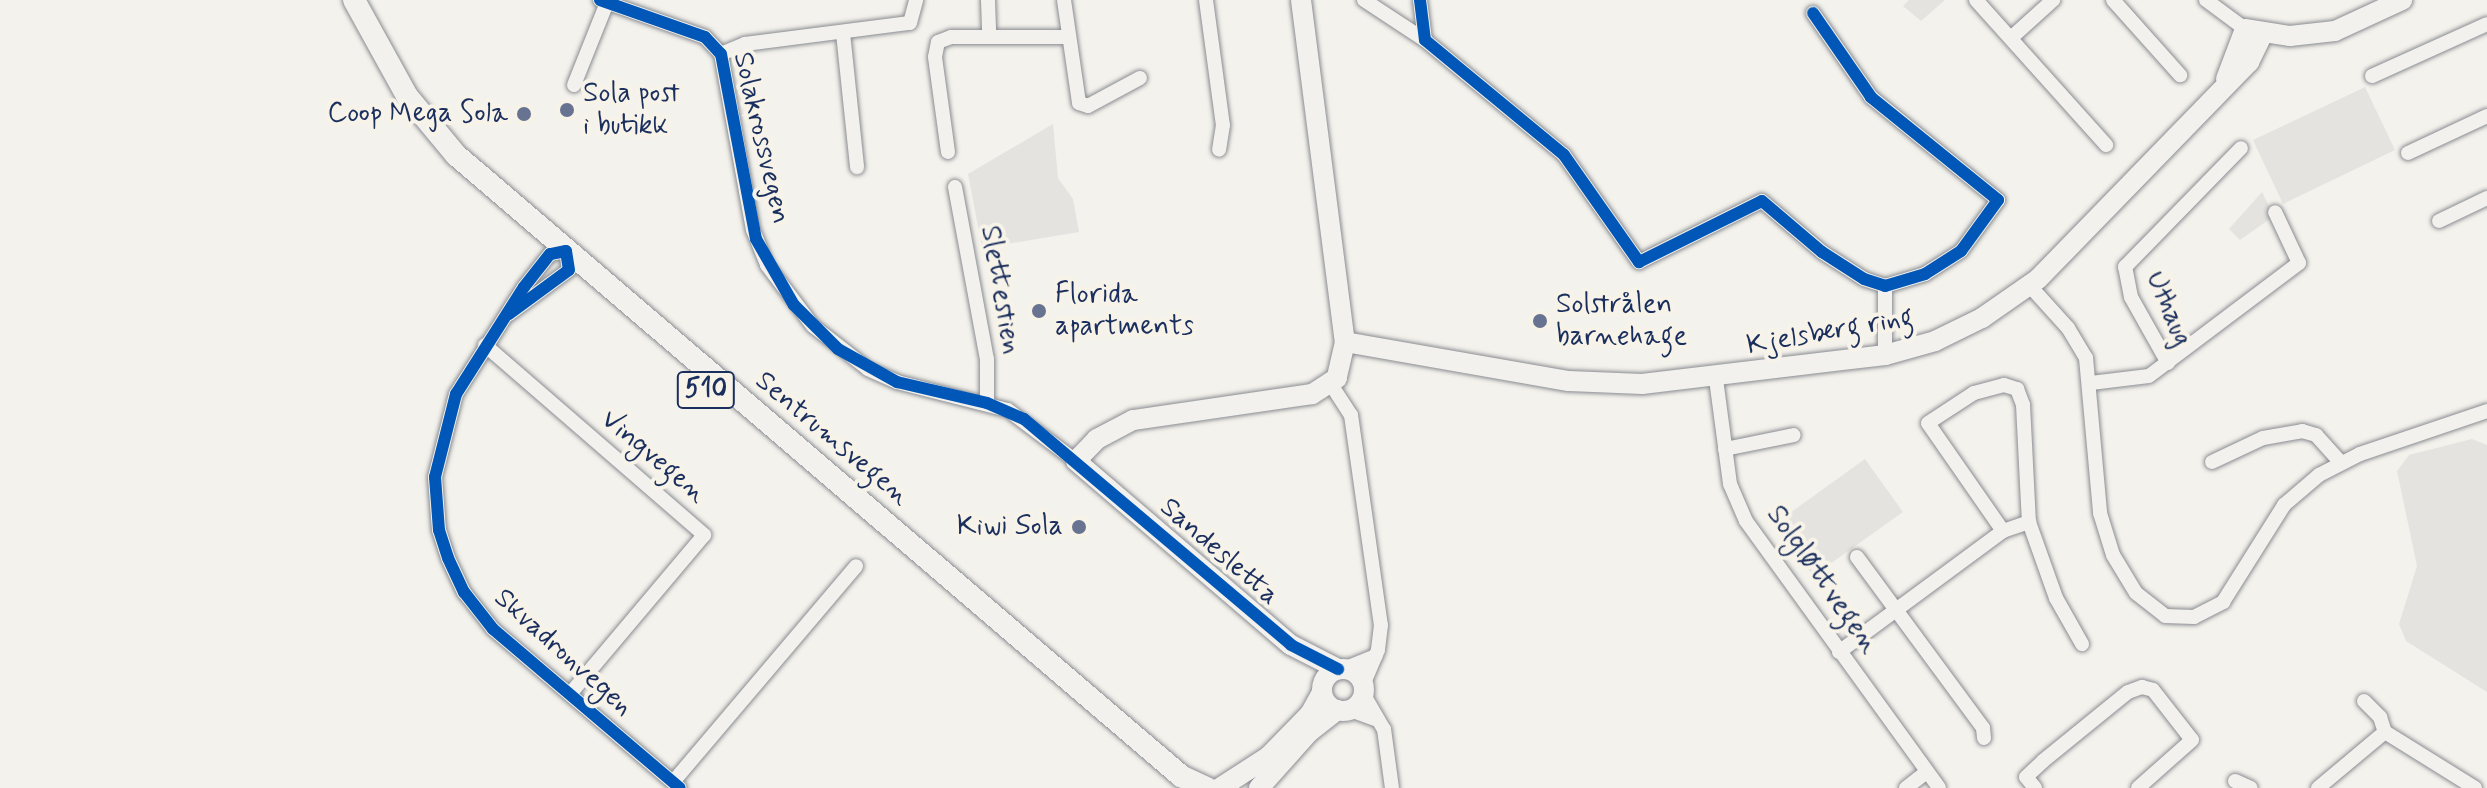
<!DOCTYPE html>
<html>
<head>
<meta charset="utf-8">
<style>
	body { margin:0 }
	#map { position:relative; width:2487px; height:788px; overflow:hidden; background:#f4f2ec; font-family:Mynerve,sans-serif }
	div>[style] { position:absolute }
	.green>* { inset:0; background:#e4e3df }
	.roads { filter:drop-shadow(0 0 2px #898c92) drop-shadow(0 0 2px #898c92) }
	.street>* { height:14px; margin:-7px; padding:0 7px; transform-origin:7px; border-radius:7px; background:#f2f1ed }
	.secondary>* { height:20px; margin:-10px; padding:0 10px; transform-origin:10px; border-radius:10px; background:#f2f1ed }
	.secondary>.ring { margin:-10px; padding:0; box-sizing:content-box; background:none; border:20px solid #f2f1ed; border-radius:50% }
	.primary>* { height:22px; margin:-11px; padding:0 11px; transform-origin:11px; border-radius:11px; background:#f2f1ed }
	.cycleway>* { height:12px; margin:-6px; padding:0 6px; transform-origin:6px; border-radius:6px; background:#0057b8 }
	.dots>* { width:22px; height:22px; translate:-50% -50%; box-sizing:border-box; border:4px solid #f7f3e8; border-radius:50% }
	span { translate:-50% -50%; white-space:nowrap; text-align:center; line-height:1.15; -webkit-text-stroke:8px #f7f3e8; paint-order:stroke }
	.shield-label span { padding:2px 6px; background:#f7f3e8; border:2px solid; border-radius:6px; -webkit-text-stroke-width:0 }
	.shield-label { font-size:26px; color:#1b2f5e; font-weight:700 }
	.poi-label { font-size:28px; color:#1b2f5e }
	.left { translate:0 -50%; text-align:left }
	.right { translate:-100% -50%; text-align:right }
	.street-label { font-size:28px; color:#1b2f5e }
</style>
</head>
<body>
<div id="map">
	<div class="green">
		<i style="clip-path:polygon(1909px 0,1945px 0,1921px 21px,1903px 6px)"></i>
		<i style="clip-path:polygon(2365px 87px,2395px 150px,2283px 204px,2253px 140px)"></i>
		<i style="clip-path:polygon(1053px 124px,1058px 178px,1073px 199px,1079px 232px,982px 248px,968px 174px)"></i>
		<i style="clip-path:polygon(2262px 192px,2274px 216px,2240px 240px,2229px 229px)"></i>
		<i style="clip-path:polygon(2472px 439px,2487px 445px,2487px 692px,2406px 641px,2399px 624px,2417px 566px,2397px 471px,2409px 455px)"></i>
		<i style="clip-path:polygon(1865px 459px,1903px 512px,1813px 576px,1776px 523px)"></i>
	</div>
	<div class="roads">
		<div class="street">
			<i style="left:600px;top:0;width:111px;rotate:19.4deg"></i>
			<i style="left:705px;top:37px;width:23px;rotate:47deg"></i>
			<i style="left:721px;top:54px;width:179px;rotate:79.7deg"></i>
			<i style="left:753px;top:230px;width:38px;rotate:68deg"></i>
			<i style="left:767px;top:265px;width:76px;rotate:53deg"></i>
			<i style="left:813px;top:326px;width:70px;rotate:38deg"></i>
			<i style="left:868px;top:369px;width:32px;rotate:24deg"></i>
			<i style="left:897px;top:382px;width:114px;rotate:14.2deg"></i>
			<i style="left:1008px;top:410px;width:85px;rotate:36.9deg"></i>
			<i style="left:988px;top:0;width:37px;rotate:88deg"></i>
			<i style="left:1064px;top:0;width:104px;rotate:81.7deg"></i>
			<i style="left:1079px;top:103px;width:9px;rotate:18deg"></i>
			<i style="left:1088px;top:106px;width:59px;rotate:-28.3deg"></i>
			<i style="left:1206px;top:0;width:126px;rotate:82.3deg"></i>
			<i style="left:1223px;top:125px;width:25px;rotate:99deg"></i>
			<i style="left:1364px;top:0;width:73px;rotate:33.3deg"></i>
			<i style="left:1420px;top:0;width:40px;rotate:82.9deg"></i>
			<i style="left:1425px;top:40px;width:180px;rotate:39.6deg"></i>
			<i style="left:1564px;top:155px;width:131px;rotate:55deg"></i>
			<i style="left:1639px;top:262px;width:137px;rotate:-26.4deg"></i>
			<i style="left:1762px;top:201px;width:79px;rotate:40.4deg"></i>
			<i style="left:1822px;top:252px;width:50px;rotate:32.7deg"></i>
			<i style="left:1864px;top:279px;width:22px;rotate:18deg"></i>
			<i style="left:1885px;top:286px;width:42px;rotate:-16.7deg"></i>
			<i style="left:1925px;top:274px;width:43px;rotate:-32.6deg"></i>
			<i style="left:1961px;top:251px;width:63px;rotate:-54deg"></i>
			<i style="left:1998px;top:200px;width:164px;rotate:-141deg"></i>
			<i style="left:1871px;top:97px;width:102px;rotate:-124.6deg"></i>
			<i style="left:1976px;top:0;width:195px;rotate:48.1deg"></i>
			<i style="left:2113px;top:0;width:101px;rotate:48.2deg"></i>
			<i style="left:2206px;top:0;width:49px;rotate:36.6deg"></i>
			<i style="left:843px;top:33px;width:135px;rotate:84deg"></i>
			<i style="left:2011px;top:38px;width:57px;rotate:-42.1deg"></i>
			<i style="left:721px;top:54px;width:26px;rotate:-23deg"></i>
			<i style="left:745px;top:44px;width:166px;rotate:-7.3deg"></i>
			<i style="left:910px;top:23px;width:24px;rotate:-75deg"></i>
			<i style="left:2372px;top:76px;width:126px;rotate:-24.3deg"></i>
			<i style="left:574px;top:85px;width:92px;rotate:-68.2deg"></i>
			<i style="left:948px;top:152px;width:96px;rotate:-97.8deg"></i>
			<i style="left:935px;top:57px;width:15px;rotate:-79deg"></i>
			<i style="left:938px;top:42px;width:14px;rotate:-21deg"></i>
			<i style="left:951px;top:37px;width:118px"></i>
			<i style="left:2408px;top:153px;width:87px;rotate:-25.1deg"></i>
			<i style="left:955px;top:187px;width:175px;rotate:79.5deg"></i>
			<i style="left:987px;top:359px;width:44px;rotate:90deg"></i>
			<i style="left:2439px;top:221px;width:53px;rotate:-25.6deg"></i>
			<i style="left:1885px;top:286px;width:69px;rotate:90deg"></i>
			<i style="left:2030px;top:286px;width:57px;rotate:47.9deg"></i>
			<i style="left:2068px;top:328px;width:35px;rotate:59deg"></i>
			<i style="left:2086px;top:358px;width:156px;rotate:84.8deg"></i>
			<i style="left:2100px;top:513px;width:44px;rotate:72.8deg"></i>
			<i style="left:2113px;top:555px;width:44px;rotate:58.8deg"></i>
			<i style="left:2136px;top:593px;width:37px;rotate:38deg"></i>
			<i style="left:2165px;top:616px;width:29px;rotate:2deg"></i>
			<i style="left:2194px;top:617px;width:33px;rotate:-27deg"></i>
			<i style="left:2223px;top:602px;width:115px;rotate:-57.8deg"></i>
			<i style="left:2284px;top:505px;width:46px;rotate:-40.6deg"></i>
			<i style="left:2319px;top:475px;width:46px;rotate:-27.1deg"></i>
			<i style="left:2360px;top:454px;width:134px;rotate:-18.7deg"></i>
			<i style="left:509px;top:314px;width:74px;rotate:-36.3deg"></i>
			<i style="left:569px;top:270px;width:19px;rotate:-99deg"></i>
			<i style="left:566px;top:251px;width:16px;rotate:169deg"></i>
			<i style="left:550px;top:254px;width:42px;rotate:128.2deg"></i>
			<i style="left:524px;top:287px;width:127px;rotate:122.4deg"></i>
			<i style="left:456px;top:394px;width:86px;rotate:104.2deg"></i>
			<i style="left:435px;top:477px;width:53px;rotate:85.7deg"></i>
			<i style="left:439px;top:530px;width:29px;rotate:72deg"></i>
			<i style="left:448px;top:558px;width:38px;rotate:65deg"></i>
			<i style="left:464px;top:592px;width:47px;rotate:51.9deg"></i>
			<i style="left:493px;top:629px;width:245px;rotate:40.4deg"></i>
			<i style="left:485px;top:345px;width:290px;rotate:40.9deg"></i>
			<i style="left:704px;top:535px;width:208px;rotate:130.1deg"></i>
			<i style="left:2168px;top:363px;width:76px;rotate:-119.3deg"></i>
			<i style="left:2131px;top:297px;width:31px;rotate:-101deg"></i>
			<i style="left:2125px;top:267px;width:166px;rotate:-45.7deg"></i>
			<i style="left:1716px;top:379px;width:106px;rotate:82.4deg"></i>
			<i style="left:1730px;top:484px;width:40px;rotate:66.6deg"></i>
			<i style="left:1746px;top:521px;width:329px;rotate:54.1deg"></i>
			<i style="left:2091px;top:383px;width:58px;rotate:-6.9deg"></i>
			<i style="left:2149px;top:376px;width:188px;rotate:-37deg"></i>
			<i style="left:2299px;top:263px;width:56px;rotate:-115.2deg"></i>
			<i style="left:1332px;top:386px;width:35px;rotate:57deg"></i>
			<i style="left:1351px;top:415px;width:212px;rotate:81.9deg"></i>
			<i style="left:1381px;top:625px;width:25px;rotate:97deg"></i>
			<i style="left:1378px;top:650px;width:36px;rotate:113deg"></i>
			<i style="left:1725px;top:449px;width:70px;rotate:-11.5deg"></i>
			<i style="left:2212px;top:462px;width:56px;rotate:-25.2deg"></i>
			<i style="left:2263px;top:438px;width:40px;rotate:-10deg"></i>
			<i style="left:2302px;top:431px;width:15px;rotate:16deg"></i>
			<i style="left:2316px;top:435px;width:36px;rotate:48deg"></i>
			<i style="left:2003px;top:531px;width:131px;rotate:-124.8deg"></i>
			<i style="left:1928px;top:423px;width:55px;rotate:-33.1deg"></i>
			<i style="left:1974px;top:393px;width:31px;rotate:-15deg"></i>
			<i style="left:2004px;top:385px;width:14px;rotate:17deg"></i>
			<i style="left:2017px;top:389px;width:17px;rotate:69deg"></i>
			<i style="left:2023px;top:405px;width:117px;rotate:87.1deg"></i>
			<i style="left:2029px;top:522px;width:81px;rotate:70.4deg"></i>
			<i style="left:2056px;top:598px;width:53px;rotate:60.5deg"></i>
			<i style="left:1857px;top:557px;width:212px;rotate:53.6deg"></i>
			<i style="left:1983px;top:728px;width:10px;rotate:84deg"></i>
			<i style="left:1839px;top:652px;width:204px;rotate:-36.4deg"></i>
			<i style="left:2003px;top:531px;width:28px;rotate:-19deg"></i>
			<i style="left:1346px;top:668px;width:32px;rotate:-22deg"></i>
			<i style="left:1364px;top:695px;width:39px;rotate:60deg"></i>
			<i style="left:1384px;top:729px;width:60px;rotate:82.3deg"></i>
			<i style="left:2364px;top:701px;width:23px;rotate:45deg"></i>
			<i style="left:2380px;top:717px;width:16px;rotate:72deg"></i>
			<i style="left:2385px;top:732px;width:106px;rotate:31.9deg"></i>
			<i style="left:1350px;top:710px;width:30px;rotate:20deg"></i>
			<i style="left:2235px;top:781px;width:17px;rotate:24deg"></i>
			<i style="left:673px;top:782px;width:283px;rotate:-49.7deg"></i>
			<i style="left:1906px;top:788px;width:24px;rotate:-38deg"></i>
			<i style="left:2035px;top:788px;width:14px;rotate:-129deg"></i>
			<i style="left:2026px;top:777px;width:23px;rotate:-43deg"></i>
			<i style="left:2043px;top:761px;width:109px;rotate:-39.1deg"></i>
			<i style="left:2128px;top:692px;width:15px;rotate:-20deg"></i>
			<i style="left:2142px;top:687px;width:11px;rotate:15deg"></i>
			<i style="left:2153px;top:690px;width:63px;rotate:52deg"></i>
			<i style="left:2192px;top:740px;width:72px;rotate:138.4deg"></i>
			<i style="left:2318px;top:788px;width:87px;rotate:-39.9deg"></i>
		</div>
		<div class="secondary">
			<i style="left:1301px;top:0;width:345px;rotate:82.7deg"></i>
			<i style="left:1345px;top:342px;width:37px;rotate:103deg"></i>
			<i style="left:1337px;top:378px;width:30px;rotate:147deg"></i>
			<i style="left:1312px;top:394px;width:181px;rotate:171.7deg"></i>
			<i style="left:1133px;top:420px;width:41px;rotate:152.2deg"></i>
			<i style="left:1097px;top:439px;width:30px;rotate:134deg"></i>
			<i style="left:1076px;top:461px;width:283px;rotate:40.6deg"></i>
			<i style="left:1291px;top:645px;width:53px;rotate:27.1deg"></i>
			<i style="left:2226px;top:79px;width:53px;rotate:-69.2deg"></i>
			<i style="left:2245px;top:29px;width:46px;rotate:8.8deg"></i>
			<i style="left:2290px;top:36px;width:45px;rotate:-6.3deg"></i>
			<i style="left:2335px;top:31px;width:74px;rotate:-24.8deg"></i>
			<i style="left:1345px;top:342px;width:227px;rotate:9.9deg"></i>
			<i style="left:1569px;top:381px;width:73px;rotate:2.4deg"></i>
			<i style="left:1642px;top:384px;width:245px;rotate:-6.8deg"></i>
			<i style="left:1885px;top:355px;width:52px;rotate:-15.6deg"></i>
			<i style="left:1935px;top:341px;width:52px;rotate:-26.1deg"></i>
			<i style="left:1982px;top:318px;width:68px;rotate:-34.9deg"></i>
			<i style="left:2038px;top:279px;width:303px;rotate:-45.8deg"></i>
			<i style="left:2249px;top:62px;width:30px;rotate:-64deg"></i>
			<i class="ring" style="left:1322px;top:669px;width:22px;height:22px"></i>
			<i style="left:1220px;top:788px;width:59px;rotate:-33.1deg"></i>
			<i style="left:1269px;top:756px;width:59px;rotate:-45.7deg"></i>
			<i style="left:1310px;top:714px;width:25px;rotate:-61deg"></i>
			<i style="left:1259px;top:788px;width:75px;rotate:-48.2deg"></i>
			<i style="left:1309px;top:732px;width:36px;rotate:-38deg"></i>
		</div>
		<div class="primary">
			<i style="left:354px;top:0;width:110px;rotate:61.1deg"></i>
			<i style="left:407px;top:96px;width:77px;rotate:50.3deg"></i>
			<i style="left:456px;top:155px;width:955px;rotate:40.58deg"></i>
			<i style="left:1181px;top:776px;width:29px;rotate:25deg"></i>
		</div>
	</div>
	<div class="cycleway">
		<i style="left:600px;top:0;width:111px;rotate:19.4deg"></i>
		<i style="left:705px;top:37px;width:23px;rotate:47deg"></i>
		<i style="left:721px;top:54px;width:188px;rotate:79.3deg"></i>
		<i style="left:756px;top:239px;width:76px;rotate:60.1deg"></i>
		<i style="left:794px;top:305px;width:62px;rotate:45deg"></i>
		<i style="left:838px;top:349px;width:68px;rotate:29.2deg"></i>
		<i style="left:897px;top:382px;width:92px;rotate:13.1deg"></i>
		<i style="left:987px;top:403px;width:40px;rotate:23.4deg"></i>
		<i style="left:1024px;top:419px;width:350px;rotate:40.2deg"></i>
		<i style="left:1291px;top:645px;width:53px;rotate:27.1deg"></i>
		<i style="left:1420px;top:0;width:40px;rotate:82.9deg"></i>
		<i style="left:1425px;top:40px;width:180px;rotate:39.6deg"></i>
		<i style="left:1564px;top:155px;width:131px;rotate:55deg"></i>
		<i style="left:1639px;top:262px;width:137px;rotate:-26.4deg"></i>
		<i style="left:1762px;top:201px;width:79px;rotate:40.4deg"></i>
		<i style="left:1822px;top:252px;width:50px;rotate:32.7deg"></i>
		<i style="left:1864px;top:279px;width:22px;rotate:18deg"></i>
		<i style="left:1885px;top:286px;width:42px;rotate:-16.7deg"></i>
		<i style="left:1925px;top:274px;width:43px;rotate:-32.6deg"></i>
		<i style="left:1961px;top:251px;width:63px;rotate:-54deg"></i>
		<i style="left:1998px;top:200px;width:164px;rotate:-141deg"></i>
		<i style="left:1871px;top:97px;width:102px;rotate:-124.6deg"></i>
		<i style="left:509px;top:314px;width:74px;rotate:-36.3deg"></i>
		<i style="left:569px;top:270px;width:19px;rotate:-99deg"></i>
		<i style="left:566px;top:251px;width:16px;rotate:169deg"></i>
		<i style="left:550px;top:254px;width:42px;rotate:128.2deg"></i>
		<i style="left:524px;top:287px;width:127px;rotate:122.4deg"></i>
		<i style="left:456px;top:394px;width:86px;rotate:104.2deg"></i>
		<i style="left:435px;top:477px;width:53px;rotate:85.7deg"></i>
		<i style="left:439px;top:530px;width:29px;rotate:72deg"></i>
		<i style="left:448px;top:558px;width:38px;rotate:65deg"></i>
		<i style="left:464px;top:592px;width:47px;rotate:51.9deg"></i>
		<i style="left:493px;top:629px;width:245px;rotate:40.4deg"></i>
	</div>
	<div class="dots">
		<i style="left:567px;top:110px;background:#677390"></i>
		<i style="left:524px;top:114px;background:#677390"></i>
		<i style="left:1039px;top:311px;background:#677390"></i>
		<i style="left:1540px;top:321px;background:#677390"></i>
		<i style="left:1079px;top:527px;background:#677390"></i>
	</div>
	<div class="shield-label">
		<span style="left:706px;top:390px">510</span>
	</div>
	<div class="poi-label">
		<span class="left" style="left:583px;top:110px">Sola post<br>i butikk</span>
		<span class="right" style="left:508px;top:114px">Coop Mega Sola</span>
		<span class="left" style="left:1055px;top:311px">Florida<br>apartments</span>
		<span class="left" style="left:1556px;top:321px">Solstrålen<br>barnehage</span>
		<span class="right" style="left:1063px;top:527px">Kiwi Sola</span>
	</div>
	<div class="street-label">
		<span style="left:761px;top:138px;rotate:77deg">Solakrossvegen</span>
		<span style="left:1000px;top:290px;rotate:80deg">Slettestien</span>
		<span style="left:2168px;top:309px;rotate:67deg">Uthaug</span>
		<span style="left:1830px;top:332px;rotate:-10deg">Kjelsberg ring</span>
		<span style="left:832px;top:439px;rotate:40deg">Sentrumsvegen</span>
		<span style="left:653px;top:457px;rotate:40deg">Vingvegen</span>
		<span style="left:1219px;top:552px;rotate:41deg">Sandesletta</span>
		<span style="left:1822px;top:580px;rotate:55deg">Solgløttvegen</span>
		<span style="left:563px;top:653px;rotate:42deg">Skvadronvegen</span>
	</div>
</div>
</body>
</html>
